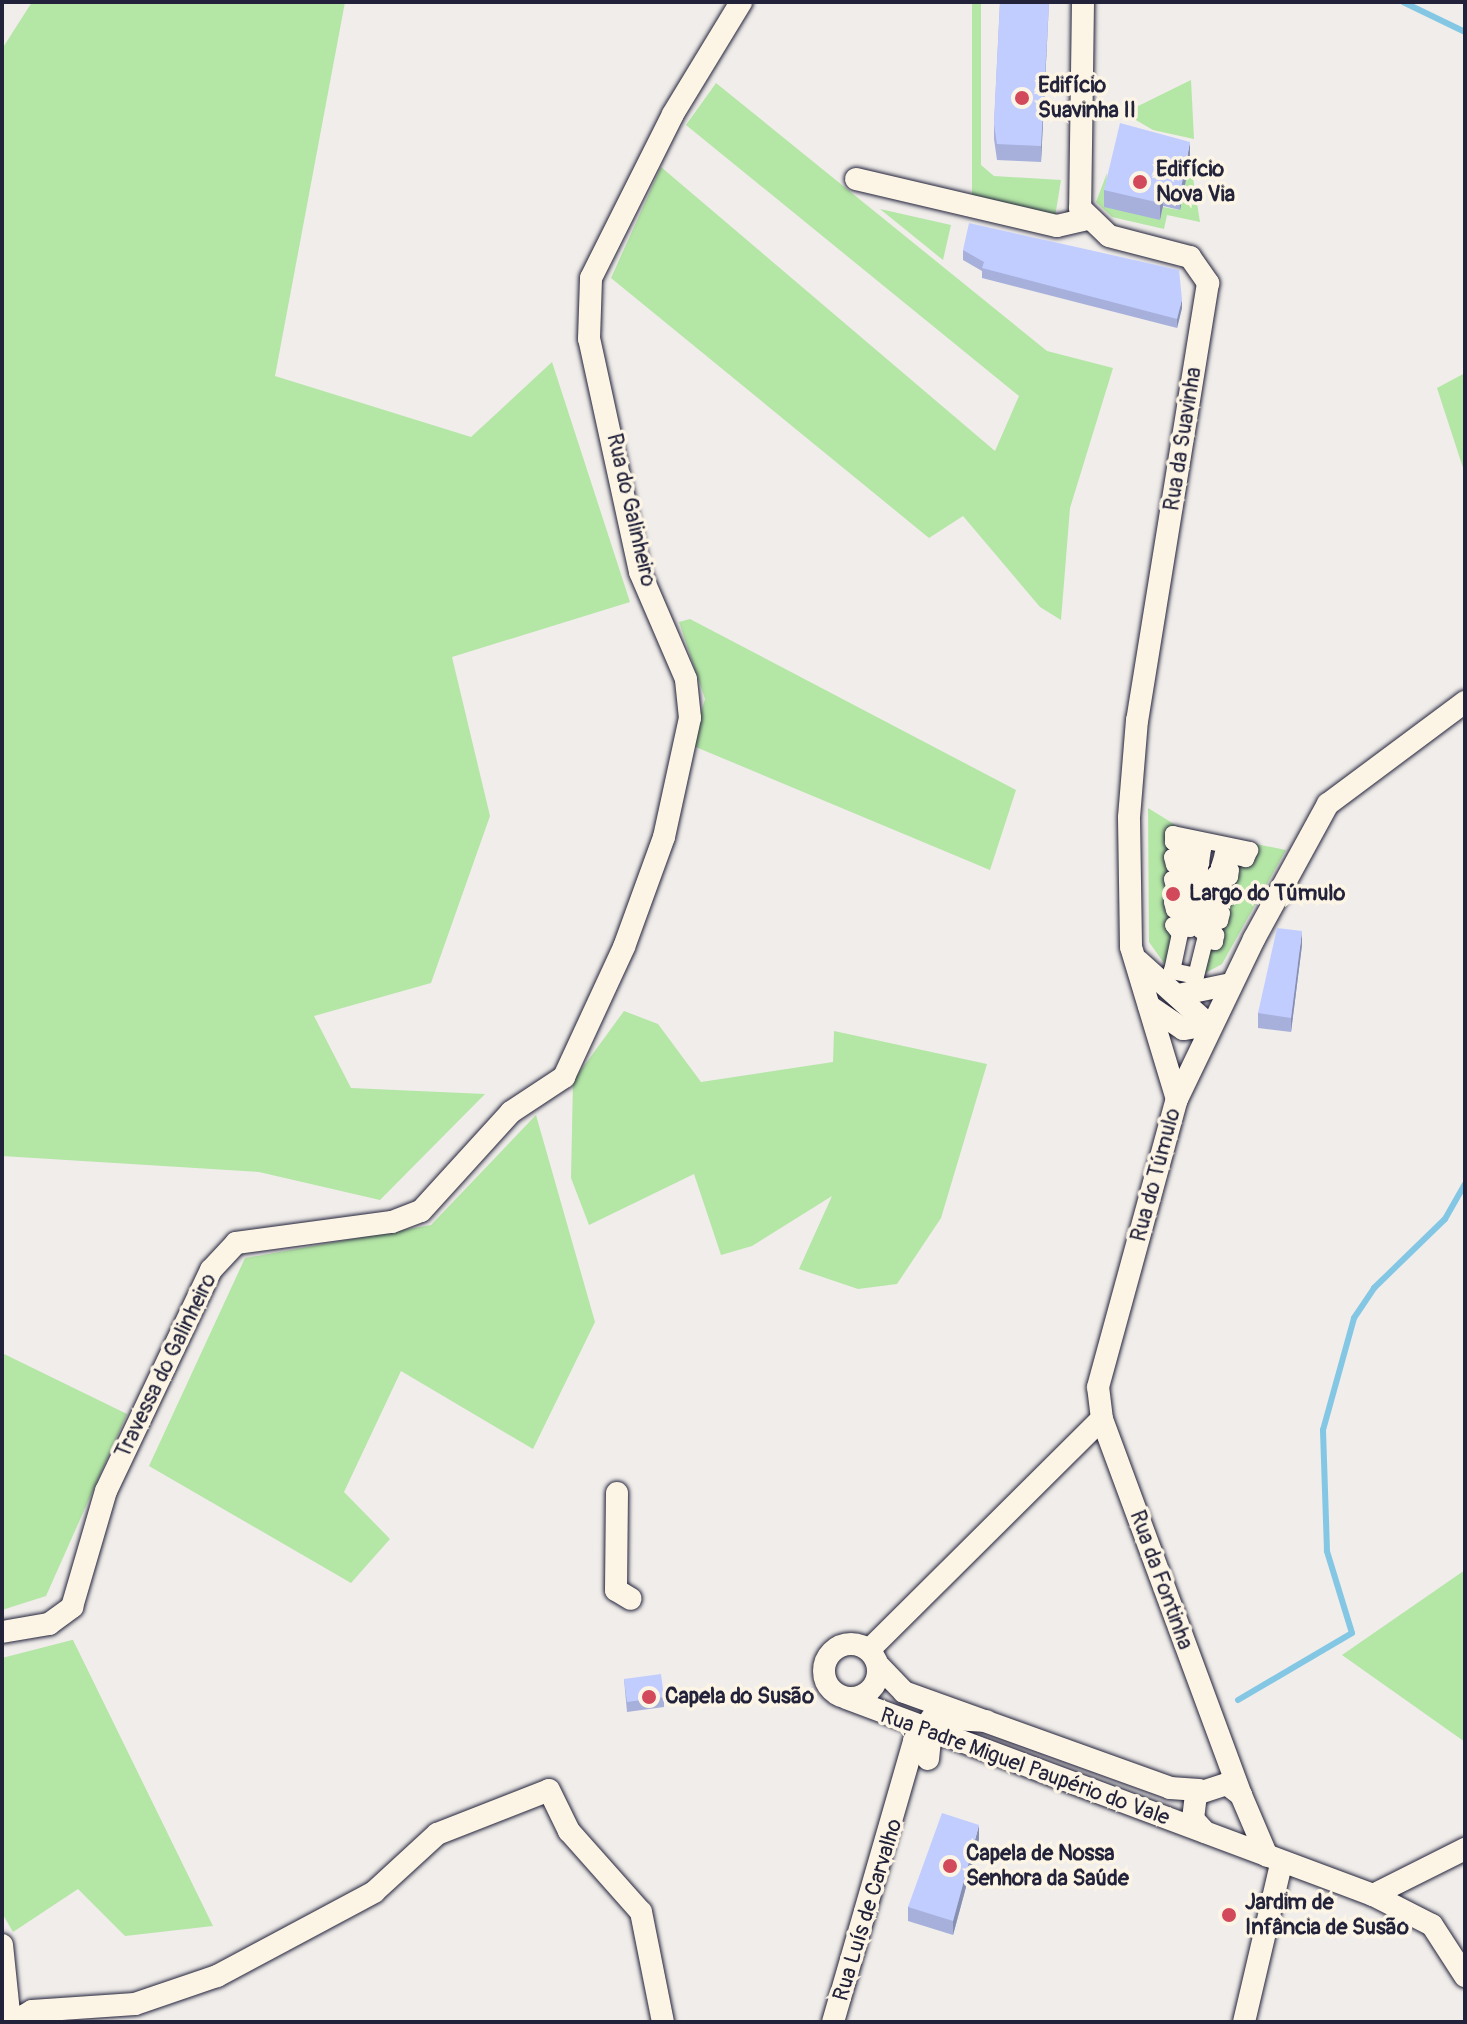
<!DOCTYPE html>
<html>
<head>
<meta charset="utf-8">
<style>
	body { margin:0 }
	#map { position:relative; width:1467px; height:2024px; overflow:hidden; background:#f0edea; font-family:Pangolin,sans-serif }
	div>[style] { position:absolute }
	.green>* { inset:0; background:#b4e6a6 }
	.stream>* { height:6px; margin:-3px; padding:0 3px; transform-origin:3px; border-radius:3px; background:#83c7e4 }
	.roads { filter:drop-shadow(0 0 2px #22223b) drop-shadow(0 0 2px #22223b) }
	.pedestrian>* { height:16px; margin:-8px; padding:0 8px; transform-origin:8px; border-radius:8px; background:#fcf5e5 }
	.minor>* { height:22px; margin:-11px; padding:0 11px; transform-origin:11px; border-radius:11px; background:#fcf5e5 }
	.minor>.ring { margin:-11px; padding:0; box-sizing:content-box; background:none; border:22px solid #fcf5e5; border-radius:50% }
	.wall>* { inset:0; background:#a7b0db }
	.shaded-wall>* { inset:0; background:#8890b2 }
	.building>* { inset:0; background:#c2cdff }
	.dots>* { width:22px; height:22px; translate:-50% -50%; box-sizing:border-box; border:4px solid #fcf5e5; border-radius:50% }
	span { translate:-50% -50%; white-space:nowrap; text-align:center; line-height:1.15; -webkit-text-stroke:7px #fcf5e5; paint-order:stroke }
	.poi-label { font-size:22px; color:#22223b; font-weight:700 }
	.left { translate:0 -50%; text-align:left }
	.street-label { font-size:22px; color:#22223b }
	.frame { position:absolute; inset:0; border:4px solid #22223b; pointer-events:none }
</style>
</head>
<body>
<div id="map">
	<div class="green">
		<i style="clip-path:polygon(32px 2px,345px 2px,275px 376px,471px 437px,552px 362px,630px 602px,452px 657px,490px 816px,431px 983px,314px 1016px,351px 1088px,485px 1094px,380px 1200px,259px 1172px,2px 1156px,2px 49px)"></i>
		<i style="clip-path:polygon(972px 2px,981px 2px,981px 165px,994px 176px,1061px 180px,1055px 217px,972px 199px)"></i>
		<i style="clip-path:polygon(1191px 80px,1194px 139px,1153px 130px,1124px 113px)"></i>
		<i style="clip-path:polygon(716px 83px,1047px 351px,1113px 368px,1070px 508px,1061px 620px,1040px 607px,963px 516px,929px 538px,611px 278px,661px 167px,995px 451px,1019px 396px,686px 125px)"></i>
		<i style="clip-path:polygon(1190px 159px,1200px 222px,1167px 215px,1164px 229px,1112px 217px,1096px 202px,1107px 173px,1106px 194px,1160px 220px,1163px 207px,1179px 210px)"></i>
		<i style="clip-path:polygon(880px 209px,951px 225px,943px 260px)"></i>
		<i style="clip-path:polygon(1465px 373px,1465px 474px,1437px 388px)"></i>
		<i style="clip-path:polygon(690px 619px,1016px 790px,990px 870px,691px 745px,705px 699px,679px 622px)"></i>
		<i style="clip-path:polygon(evenodd,1148px 808px,1182px 829px,1286px 850px,1222px 964px,1196px 978px,1171px 973px,1149px 942px,1148px 808px,1173px 834px,1223px 854px,1196px 976px,1172px 971px,1173px 834px)"></i>
		<i style="clip-path:polygon(624px 1011px,658px 1024px,701px 1082px,833px 1062px,834px 1031px,987px 1064px,941px 1218px,897px 1284px,858px 1289px,799px 1269px,832px 1196px,752px 1246px,721px 1255px,694px 1174px,589px 1225px,571px 1178px,573px 1081px)"></i>
		<i style="clip-path:polygon(536px 1115px,595px 1322px,533px 1449px,401px 1371px,344px 1492px,390px 1539px,351px 1583px,149px 1466px,245px 1258px,431px 1225px)"></i>
		<i style="clip-path:polygon(2px 1353px,127px 1414px,46px 1596px,2px 1610px)"></i>
		<i style="clip-path:polygon(1465px 1570px,1465px 1742px,1342px 1655px)"></i>
		<i style="clip-path:polygon(72px 1640px,73px 1640px,213px 1926px,125px 1936px,78px 1889px,13px 1932px,2px 1913px,2px 1658px)"></i>
	</div>
	<div class="stream">
		<i style="left:1403px;top:2px;width:69px;rotate:25.8deg"></i>
		<i style="left:1238px;top:1700px;width:132px;rotate:-30.4deg"></i>
		<i style="left:1352px;top:1633px;width:86px;rotate:-107deg"></i>
		<i style="left:1327px;top:1551px;width:121px;rotate:-91.9deg"></i>
		<i style="left:1323px;top:1430px;width:116px;rotate:-74.5deg"></i>
		<i style="left:1354px;top:1318px;width:36px;rotate:-56deg"></i>
		<i style="left:1374px;top:1288px;width:99px;rotate:-44.2deg"></i>
		<i style="left:1445px;top:1219px;width:40px;rotate:-60.3deg"></i>
	</div>
	<div class="roads">
		<div class="pedestrian">
			<i style="left:1173px;top:834px;width:79px;rotate:11.7deg"></i>
			<i style="left:1250px;top:850px;width:10px;rotate:114deg"></i>
			<i style="left:1246px;top:859px;width:24px;rotate:-168deg"></i>
			<i style="left:1223px;top:854px;width:14px;rotate:107deg"></i>
			<i style="left:1219px;top:867px;width:12px;rotate:14deg"></i>
			<i style="left:1231px;top:870px;width:7px;rotate:98deg"></i>
			<i style="left:1230px;top:877px;width:15px;rotate:-169deg"></i>
			<i style="left:1215px;top:874px;width:14px;rotate:102deg"></i>
			<i style="left:1212px;top:888px;width:14px;rotate:12deg"></i>
			<i style="left:1226px;top:891px;width:8px;rotate:97deg"></i>
			<i style="left:1225px;top:899px;width:16px;rotate:-165deg"></i>
			<i style="left:1210px;top:895px;width:16px;rotate:105deg"></i>
			<i style="left:1206px;top:910px;width:16px;rotate:11deg"></i>
			<i style="left:1222px;top:913px;width:8px;rotate:104deg"></i>
			<i style="left:1220px;top:921px;width:16px;rotate:-166deg"></i>
			<i style="left:1204px;top:917px;width:14px;rotate:102deg"></i>
			<i style="left:1201px;top:931px;width:16px;rotate:15deg"></i>
			<i style="left:1216px;top:935px;width:7px;rotate:98deg"></i>
			<i style="left:1215px;top:942px;width:10px;rotate:-169deg"></i>
			<i style="left:1205px;top:940px;width:37px;rotate:104deg"></i>
			<i style="left:1196px;top:976px;width:25px;rotate:-168deg"></i>
			<i style="left:1172px;top:971px;width:38px;rotate:-78deg"></i>
			<i style="left:1180px;top:934px;width:11px;rotate:-128deg"></i>
			<i style="left:1173px;top:925px;width:17px;rotate:13deg"></i>
			<i style="left:1190px;top:929px;width:15px;rotate:-79deg"></i>
			<i style="left:1193px;top:914px;width:19px;rotate:-168deg"></i>
			<i style="left:1174px;top:910px;width:8px;rotate:-104deg"></i>
			<i style="left:1172px;top:902px;width:23px;rotate:13deg"></i>
			<i style="left:1194px;top:907px;width:14px;rotate:-82deg"></i>
			<i style="left:1196px;top:893px;width:23px;rotate:-165deg"></i>
			<i style="left:1174px;top:887px;width:8px;rotate:-104deg"></i>
			<i style="left:1172px;top:879px;width:27px;rotate:13deg"></i>
			<i style="left:1198px;top:885px;width:15px;rotate:-82deg"></i>
			<i style="left:1200px;top:870px;width:26px;rotate:-169deg"></i>
			<i style="left:1174px;top:865px;width:8px;rotate:-104deg"></i>
			<i style="left:1172px;top:857px;width:30px;rotate:12deg"></i>
			<i style="left:1201px;top:863px;width:14px;rotate:-82deg"></i>
			<i style="left:1203px;top:849px;width:31px;rotate:-167deg"></i>
			<i style="left:1173px;top:842px;width:8px;rotate:-90deg"></i>
		</div>
		<div class="minor">
			<i style="left:1083px;top:2px;width:206px;rotate:90.8deg"></i>
			<i style="left:1080px;top:208px;width:40px;rotate:44deg"></i>
			<i style="left:1109px;top:236px;width:84px;rotate:14.5deg"></i>
			<i style="left:1190px;top:257px;width:32px;rotate:55deg"></i>
			<i style="left:1208px;top:283px;width:443px;rotate:99.2deg"></i>
			<i style="left:1137px;top:720px;width:98px;rotate:94.7deg"></i>
			<i style="left:1129px;top:818px;width:129px;rotate:89.1deg"></i>
			<i style="left:1131px;top:947px;width:159px;rotate:73.2deg"></i>
			<i style="left:856px;top:179px;width:206px;rotate:13.2deg"></i>
			<i style="left:1057px;top:226px;width:31px;rotate:-13deg"></i>
			<i style="left:1138px;top:961px;width:96px;rotate:42deg"></i>
			<i style="left:1209px;top:1025px;width:26px;rotate:171deg"></i>
			<i style="left:1183px;top:1029px;width:41px;rotate:-145.9deg"></i>
			<i style="left:1183px;top:994px;width:49px;rotate:-11.8deg"></i>
			<i style="left:617px;top:1493px;width:97px;rotate:90.6deg"></i>
			<i style="left:616px;top:1590px;width:17px;rotate:31deg"></i>
			<i style="left:2px;top:1632px;width:48px;rotate:-9.7deg"></i>
			<i style="left:49px;top:1624px;width:29px;rotate:-36deg"></i>
			<i style="left:72px;top:1607px;width:121px;rotate:-73.7deg"></i>
			<i style="left:106px;top:1491px;width:245px;rotate:-64.6deg"></i>
			<i style="left:211px;top:1270px;width:37px;rotate:-47deg"></i>
			<i style="left:236px;top:1243px;width:157px;rotate:-7.7deg"></i>
			<i style="left:392px;top:1222px;width:31px;rotate:-21deg"></i>
			<i style="left:421px;top:1211px;width:134px;rotate:-47.7deg"></i>
			<i style="left:511px;top:1112px;width:64px;rotate:-33.4deg"></i>
			<i style="left:564px;top:1077px;width:143px;rotate:-65.2deg"></i>
			<i style="left:624px;top:947px;width:117px;rotate:-70deg"></i>
			<i style="left:664px;top:837px;width:122px;rotate:-77.7deg"></i>
			<i style="left:690px;top:718px;width:39px;rotate:-96deg"></i>
			<i style="left:686px;top:679px;width:116px;rotate:-113.3deg"></i>
			<i style="left:640px;top:572px;width:239px;rotate:-102.3deg"></i>
			<i style="left:589px;top:339px;width:61px;rotate:-88.1deg"></i>
			<i style="left:591px;top:278px;width:183px;rotate:-63.4deg"></i>
			<i style="left:673px;top:114px;width:131px;rotate:-58.7deg"></i>
			<i class="ring" style="left:824px;top:1644px;width:32px;height:32px"></i>
			<i style="left:869px;top:1650px;width:328px;rotate:-44.8deg"></i>
			<i style="left:878px;top:1665px;width:37px;rotate:46deg"></i>
			<i style="left:904px;top:1692px;width:283px;rotate:19.8deg"></i>
			<i style="left:1170px;top:1788px;width:29px;rotate:4deg"></i>
			<i style="left:846px;top:1698px;width:563px;rotate:20.5deg"></i>
			<i style="left:1373px;top:1895px;width:66px;rotate:27deg"></i>
			<i style="left:1432px;top:1925px;width:61px;rotate:57.1deg"></i>
			<i style="left:928px;top:1759px;width:39px;rotate:-84deg"></i>
			<i style="left:1241px;top:1795px;width:401px;rotate:-110.3deg"></i>
			<i style="left:1102px;top:1419px;width:32px;rotate:-97deg"></i>
			<i style="left:1098px;top:1387px;width:299px;rotate:-74.7deg"></i>
			<i style="left:1177px;top:1099px;width:178px;rotate:-64.3deg"></i>
			<i style="left:1254px;top:939px;width:154px;rotate:-61.3deg"></i>
			<i style="left:1328px;top:804px;width:171px;rotate:-36.7deg"></i>
			<i style="left:1205px;top:1832px;width:18px;rotate:-133deg"></i>
			<i style="left:1193px;top:1819px;width:25px;rotate:-83deg"></i>
			<i style="left:1196px;top:1794px;width:33px;rotate:-18deg"></i>
			<i style="left:1227px;top:1784px;width:18px;rotate:38deg"></i>
			<i style="left:1241px;top:1795px;width:66px;rotate:66.9deg"></i>
			<i style="left:1373px;top:1895px;width:103px;rotate:-26.6deg"></i>
			<i style="left:2px;top:1945px;width:77px;rotate:84.1deg"></i>
			<i style="left:13px;top:2022px;width:22px;rotate:-30deg"></i>
			<i style="left:32px;top:2011px;width:103px;rotate:-3.9deg"></i>
			<i style="left:135px;top:2004px;width:87px;rotate:-18.9deg"></i>
			<i style="left:217px;top:1976px;width:178px;rotate:-28.1deg"></i>
			<i style="left:374px;top:1892px;width:86px;rotate:-42.6deg"></i>
			<i style="left:437px;top:1834px;width:120px;rotate:-21.4deg"></i>
			<i style="left:549px;top:1790px;width:46px;rotate:64deg"></i>
			<i style="left:569px;top:1831px;width:108px;rotate:48.4deg"></i>
			<i style="left:641px;top:1912px;width:112px;rotate:78.7deg"></i>
			<i style="left:833px;top:2022px;width:292px;rotate:-73.9deg"></i>
			<i style="left:914px;top:1741px;width:29px;rotate:-52deg"></i>
			<i style="left:932px;top:1718px;width:54px;rotate:3.2deg"></i>
			<i style="left:1244px;top:2022px;width:162px;rotate:-76.8deg"></i>
		</div>
	</div>
	<div class="wall">
		<i style="clip-path:polygon(1000px 2px,1049px 2px,1041px 162px,997px 160px,994px 139px,994px 124px)"></i>
		<i style="clip-path:polygon(1190px 159px,1180px 210px,1163px 206px,1160px 220px,1104px 207px,1104px 190px)"></i>
		<i style="clip-path:polygon(963px 250px,1182px 308px,1177px 328px,982px 278px,982px 271px,963px 260px)"></i>
		<i style="clip-path:polygon(1302px 945px,1291px 1032px,1258px 1028px,1258px 1013px)"></i>
		<i style="clip-path:polygon(624px 1679px,664px 1697px,664px 1707px,627px 1712px)"></i>
		<i style="clip-path:polygon(979px 1839px,953px 1935px,908px 1921px,908px 1907px)"></i>
	</div>
	<div class="shaded-wall">
		<i style="clip-path:polygon(1049px 2px,1041px 162px,1041px 146px)"></i>
		<i style="clip-path:polygon(1190px 142px,1190px 159px,1180px 210px,1180px 193px)"></i>
		<i style="clip-path:polygon(1163px 189px,1163px 206px,1160px 220px,1160px 203px)"></i>
		<i style="clip-path:polygon(1182px 299px,1182px 308px,1177px 328px,1177px 319px)"></i>
		<i style="clip-path:polygon(1302px 931px,1302px 945px,1291px 1032px,1291px 1018px)"></i>
		<i style="clip-path:polygon(979px 1825px,979px 1839px,953px 1935px,953px 1921px)"></i>
	</div>
	<div class="building">
		<i style="clip-path:polygon(1000px 2px,1049px 2px,1041px 146px,997px 144px,994px 124px)"></i>
		<i style="clip-path:polygon(1120px 123px,1190px 142px,1180px 193px,1163px 189px,1160px 203px,1104px 190px)"></i>
		<i style="clip-path:polygon(969px 223px,1179px 270px,1182px 299px,1177px 319px,982px 268px,984px 262px,963px 250px)"></i>
		<i style="clip-path:polygon(1277px 928px,1302px 931px,1291px 1018px,1258px 1013px)"></i>
		<i style="clip-path:polygon(661px 1674px,664px 1697px,627px 1702px,624px 1679px)"></i>
		<i style="clip-path:polygon(942px 1813px,979px 1825px,953px 1921px,908px 1907px)"></i>
	</div>
	<div class="dots">
		<i style="left:1022px;top:98px;background:#d1495b"></i>
		<i style="left:1140px;top:182px;background:#d1495b"></i>
		<i style="left:1173px;top:894px;background:#d1495b"></i>
		<i style="left:649px;top:1697px;background:#d1495b"></i>
		<i style="left:950px;top:1866px;background:#d1495b"></i>
		<i style="left:1229px;top:1915px;background:#d1495b"></i>
	</div>
	<div class="poi-label">
		<span class="left" style="left:1038px;top:98px">Edifício<br>Suavinha II</span>
		<span class="left" style="left:1156px;top:182px">Edifício<br>Nova Via</span>
		<span class="left" style="left:1189px;top:894px">Largo do Túmulo</span>
		<span class="left" style="left:665px;top:1697px">Capela do Susão</span>
		<span class="left" style="left:966px;top:1866px">Capela de Nossa<br>Senhora da Saúde</span>
		<span class="left" style="left:1245px;top:1915px">Jardim de<br>Infância de Susão</span>
	</div>
	<div class="street-label">
		<span style="left:1183px;top:439px;rotate:-81deg">Rua da Suavinha</span>
		<span style="left:631px;top:510px;rotate:77deg">Rua do Galinheiro</span>
		<span style="left:1156px;top:1175px;rotate:-75deg">Rua do Túmulo</span>
		<span style="left:166px;top:1366px;rotate:-64deg">Travessa do Galinheiro</span>
		<span style="left:1161px;top:1580px;rotate:70deg">Rua da Fontinha</span>
		<span style="left:1025px;top:1767px;rotate:20deg">Rua Padre Miguel Paupério do Vale</span>
		<span style="left:868px;top:1910px;rotate:-73deg">Rua Luís de Carvalho</span>
	</div>
	<div class="frame"></div>
</div>
</body>
</html>
